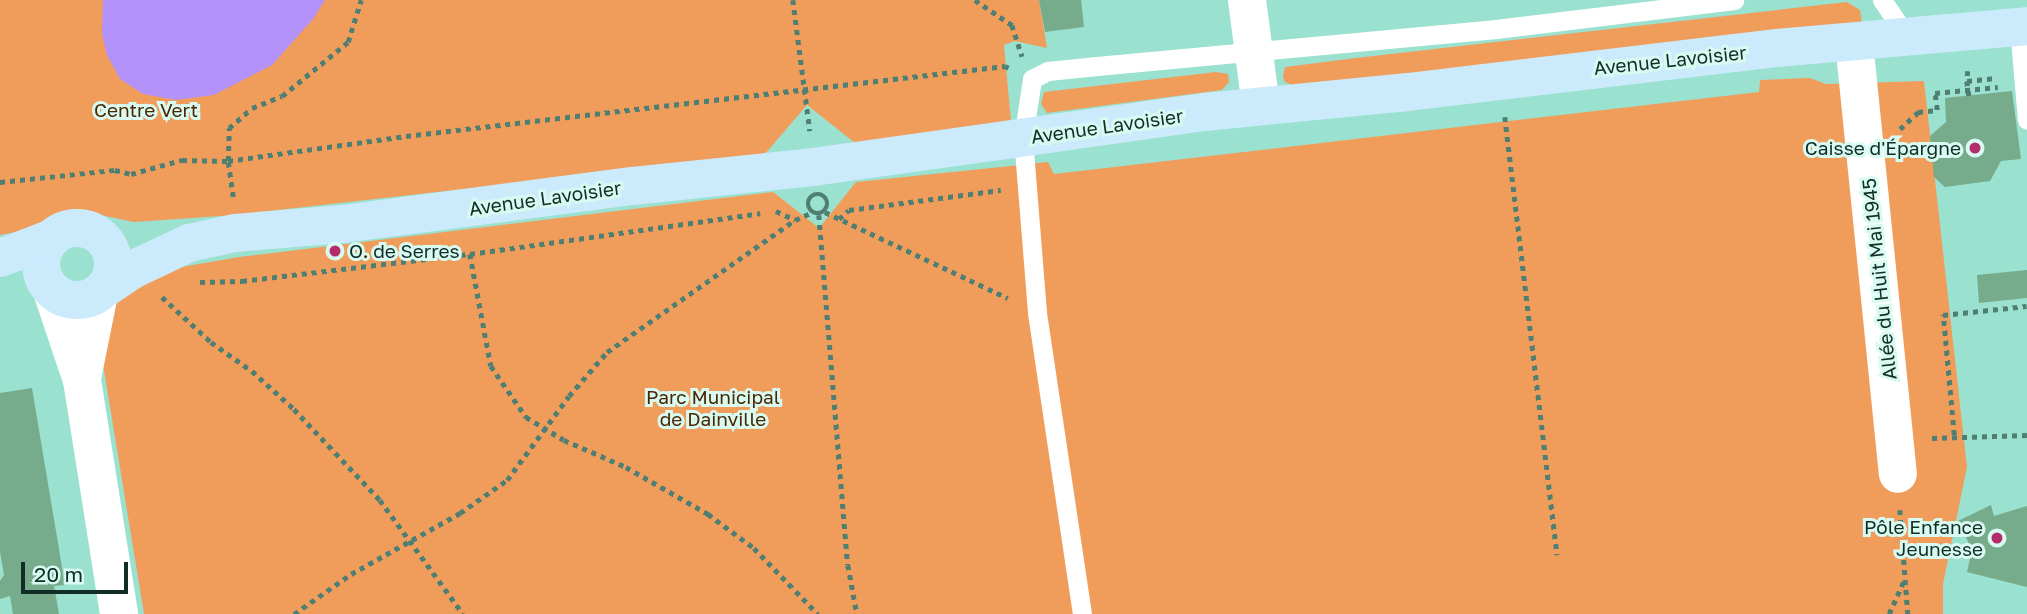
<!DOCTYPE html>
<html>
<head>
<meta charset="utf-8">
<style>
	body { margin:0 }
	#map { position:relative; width:2027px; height:614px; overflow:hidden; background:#9be1cf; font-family:"Golos Text",sans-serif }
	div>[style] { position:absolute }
	.green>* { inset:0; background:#f09d5c }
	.water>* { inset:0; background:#b392f9 }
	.building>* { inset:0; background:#76ab8b }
	.path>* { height:4.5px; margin-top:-2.25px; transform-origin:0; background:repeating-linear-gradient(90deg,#4f7f73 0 5px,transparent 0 10px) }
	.path>.ring { margin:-2.25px; padding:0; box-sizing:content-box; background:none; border:4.5px solid #4f7f73; border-radius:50% }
	.lane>* { height:19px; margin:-9.5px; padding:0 9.5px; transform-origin:9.5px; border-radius:9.5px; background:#fff }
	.street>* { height:38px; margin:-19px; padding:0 19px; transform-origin:19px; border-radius:19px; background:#fff }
	.secondary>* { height:38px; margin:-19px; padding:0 19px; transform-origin:19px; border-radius:19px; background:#cbebfd }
	.secondary>.ring { margin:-19px; padding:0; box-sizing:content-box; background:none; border:38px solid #cbebfd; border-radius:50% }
	.dots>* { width:19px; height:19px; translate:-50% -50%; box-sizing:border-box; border:4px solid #d8faf1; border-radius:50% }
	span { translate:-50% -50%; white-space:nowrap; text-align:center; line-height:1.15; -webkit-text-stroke:6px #d8faf1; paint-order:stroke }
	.street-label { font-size:19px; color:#102d26 }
	.park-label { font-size:19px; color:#4b2603 }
	.poi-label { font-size:19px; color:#102d26 }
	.right { translate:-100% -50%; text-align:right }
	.left { translate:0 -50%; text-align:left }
	.scale { position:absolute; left:21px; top:562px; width:107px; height:32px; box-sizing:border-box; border:4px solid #102d26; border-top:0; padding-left:9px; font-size:21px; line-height:24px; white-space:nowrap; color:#102d26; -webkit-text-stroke:5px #d8faf1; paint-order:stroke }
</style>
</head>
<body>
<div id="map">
	<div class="green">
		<i style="clip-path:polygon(0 0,1039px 0,1047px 48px,1015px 41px,1004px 45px,1011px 121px,855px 143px,807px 105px,764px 155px,235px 215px,134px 222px,72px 209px,22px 231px,0 235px)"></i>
		<i style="clip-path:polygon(1847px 2px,1860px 10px,1862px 23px,1457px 70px,1291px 85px,1284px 81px,1283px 76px,1285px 67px,1356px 58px)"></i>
		<i style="clip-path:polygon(1216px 72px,1228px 74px,1229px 82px,1222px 90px,1047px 113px,1041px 104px,1044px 92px)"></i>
		<i style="clip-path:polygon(1810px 78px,1826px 84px,1924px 81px,1967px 467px,1943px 584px,1943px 614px,144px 614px,101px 352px,106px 310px,130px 290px,170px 269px,239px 257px,773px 192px,819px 228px,856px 182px,1048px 162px,1054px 174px,1759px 92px,1760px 80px)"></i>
	</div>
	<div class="water">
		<i style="clip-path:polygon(103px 0,325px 0,313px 19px,272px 65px,214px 95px,176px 100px,143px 94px,120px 79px,107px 55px,102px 33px)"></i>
	</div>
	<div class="building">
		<i style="clip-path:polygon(1039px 0,1081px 0,1084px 27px,1045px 32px)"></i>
		<i style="clip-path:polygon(2012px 91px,2021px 159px,2001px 161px,1990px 181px,1945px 187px,1934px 177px,1930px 136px,1946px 122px,1945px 98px)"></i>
		<i style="clip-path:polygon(2027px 270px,2027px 298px,1979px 303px,1977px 275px)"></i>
		<i style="clip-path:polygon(32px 388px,65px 585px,54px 586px,59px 614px,13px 614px,10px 596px,0 599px,0 581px,4px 575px,0 552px,0 393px)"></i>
		<i style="clip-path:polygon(1991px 505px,1994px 516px,2027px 506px,2027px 587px,1967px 572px,1972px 550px,1958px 521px)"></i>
	</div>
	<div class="path">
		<i style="left:793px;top:0;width:132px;rotate:82.6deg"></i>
		<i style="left:975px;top:0;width:45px;rotate:34deg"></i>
		<i style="left:1012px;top:25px;width:33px;rotate:72deg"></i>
		<i style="left:1968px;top:71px;width:10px;rotate:96deg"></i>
		<i style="left:1967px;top:81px;width:29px;rotate:-6deg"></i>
		<i style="left:1967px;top:81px;width:15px;rotate:82deg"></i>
		<i style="left:1505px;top:117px;width:441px;rotate:83.2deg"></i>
		<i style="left:1900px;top:129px;width:25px;rotate:-43deg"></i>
		<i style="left:1918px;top:112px;width:19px;rotate:-6deg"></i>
		<i style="left:1937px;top:110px;width:17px;rotate:-97deg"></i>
		<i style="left:1935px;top:93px;width:63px;rotate:-5.4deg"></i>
		<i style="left:0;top:182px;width:116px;rotate:-6deg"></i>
		<i style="left:115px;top:170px;width:16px;rotate:14deg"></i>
		<i style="left:131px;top:174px;width:53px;rotate:-15.4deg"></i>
		<i style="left:182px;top:160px;width:46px;rotate:1.2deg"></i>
		<i style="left:228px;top:161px;width:180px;rotate:-8deg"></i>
		<i style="left:406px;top:136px;width:603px;rotate:-6.67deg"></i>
		<i style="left:1005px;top:66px;width:4px;rotate:27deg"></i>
		<i class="ring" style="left:808px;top:194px;width:15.5px;height:15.5px"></i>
		<i style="left:233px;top:197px;width:36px;rotate:-98deg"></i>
		<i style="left:228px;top:161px;width:33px;rotate:-88deg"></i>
		<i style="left:229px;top:128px;width:30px;rotate:-41deg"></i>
		<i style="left:252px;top:108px;width:32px;rotate:-22deg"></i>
		<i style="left:282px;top:96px;width:85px;rotate:-39.3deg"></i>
		<i style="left:348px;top:42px;width:44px;rotate:-72.8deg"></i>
		<i style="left:776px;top:211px;width:21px;rotate:25deg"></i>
		<i style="left:825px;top:212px;width:202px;rotate:25.2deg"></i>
		<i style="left:819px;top:215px;width:351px;rotate:85.3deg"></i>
		<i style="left:848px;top:565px;width:50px;rotate:79.6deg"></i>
		<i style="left:839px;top:219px;width:13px;rotate:-42deg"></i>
		<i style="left:849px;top:210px;width:153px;rotate:-7.5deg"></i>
		<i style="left:470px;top:254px;width:114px;rotate:79.4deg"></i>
		<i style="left:491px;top:366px;width:62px;rotate:55.5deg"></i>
		<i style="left:526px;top:417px;width:44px;rotate:31.2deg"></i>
		<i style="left:564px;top:440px;width:68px;rotate:23.5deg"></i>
		<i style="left:626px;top:467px;width:95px;rotate:29.8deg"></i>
		<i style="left:708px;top:514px;width:57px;rotate:36.5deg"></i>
		<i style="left:754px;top:548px;width:92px;rotate:45.9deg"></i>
		<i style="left:200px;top:282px;width:42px;rotate:-1.4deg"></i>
		<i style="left:242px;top:281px;width:230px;rotate:-6.8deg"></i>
		<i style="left:470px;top:254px;width:293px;rotate:-8deg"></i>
		<i style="left:162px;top:297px;width:67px;rotate:42.6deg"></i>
		<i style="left:211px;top:342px;width:50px;rotate:35.3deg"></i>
		<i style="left:252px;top:371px;width:57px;rotate:42.1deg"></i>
		<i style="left:294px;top:409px;width:125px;rotate:46.6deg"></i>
		<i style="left:380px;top:500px;width:141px;rotate:53.9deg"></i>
		<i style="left:1954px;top:435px;width:121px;rotate:-95.2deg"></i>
		<i style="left:1943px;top:315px;width:84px;rotate:-6.1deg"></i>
		<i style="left:1932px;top:438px;width:95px;rotate:-1.8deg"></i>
		<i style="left:1900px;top:510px;width:104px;rotate:85.6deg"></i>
		<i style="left:294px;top:614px;width:70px;rotate:-35.1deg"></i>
		<i style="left:351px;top:574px;width:125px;rotate:-29.2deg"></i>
		<i style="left:460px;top:513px;width:57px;rotate:-35.1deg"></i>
		<i style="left:507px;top:480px;width:104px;rotate:-53.6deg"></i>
		<i style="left:569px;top:396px;width:58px;rotate:-49.2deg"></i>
		<i style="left:607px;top:352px;width:230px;rotate:-35.1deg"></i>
		<i style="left:795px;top:220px;width:17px;rotate:-24deg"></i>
		<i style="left:1889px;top:614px;width:37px;rotate:-66deg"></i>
	</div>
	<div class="lane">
		<i style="left:1882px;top:0;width:46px;rotate:55.6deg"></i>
		<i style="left:2019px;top:27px;width:93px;rotate:85.1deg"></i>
		<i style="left:1082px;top:614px;width:305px;rotate:-98.5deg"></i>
		<i style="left:1037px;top:312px;width:175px;rotate:-94.6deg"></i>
		<i style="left:1023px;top:138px;width:60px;rotate:-81.3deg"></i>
		<i style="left:1032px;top:79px;width:18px;rotate:-27deg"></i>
		<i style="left:1048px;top:71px;width:49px;rotate:-5.8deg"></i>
		<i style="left:1097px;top:66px;width:401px;rotate:-5.3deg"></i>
		<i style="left:1496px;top:29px;width:240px;rotate:-6.9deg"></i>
	</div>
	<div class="street">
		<i style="left:1247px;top:0;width:107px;rotate:82.5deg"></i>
		<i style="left:1854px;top:42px;width:434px;rotate:84.2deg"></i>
		<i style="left:52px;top:291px;width:94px;rotate:71.4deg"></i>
		<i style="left:82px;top:380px;width:237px;rotate:81deg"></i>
		<i style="left:82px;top:378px;width:86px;rotate:-78.6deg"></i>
	</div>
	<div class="secondary">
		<i class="ring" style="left:41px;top:228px;width:34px;height:34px"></i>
		<i style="left:0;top:258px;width:56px;rotate:-21deg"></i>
		<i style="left:107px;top:287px;width:30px;rotate:-34deg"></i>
		<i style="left:132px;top:270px;width:63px;rotate:-25.3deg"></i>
		<i style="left:189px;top:243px;width:47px;rotate:-12.3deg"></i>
		<i style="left:235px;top:233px;width:108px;rotate:-4.8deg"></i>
		<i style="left:343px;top:224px;width:292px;rotate:-7.5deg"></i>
		<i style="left:633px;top:186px;width:181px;rotate:-6deg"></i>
		<i style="left:813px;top:167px;width:395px;rotate:-8deg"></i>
		<i style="left:1204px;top:112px;width:205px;rotate:-5.6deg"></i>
		<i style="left:1408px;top:92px;width:372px;rotate:-6.8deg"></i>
		<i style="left:1777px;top:48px;width:251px;rotate:-5deg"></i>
	</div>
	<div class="dots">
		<i style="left:1975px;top:148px;background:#b52c6c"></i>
		<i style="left:335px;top:251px;background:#b52c6c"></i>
		<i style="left:1997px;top:538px;background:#b52c6c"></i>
	</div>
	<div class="street-label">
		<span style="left:1670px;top:60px;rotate:-6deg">Avenue Lavoisier</span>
		<span style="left:1107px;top:126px;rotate:-8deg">Avenue Lavoisier</span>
		<span style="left:545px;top:198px;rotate:-8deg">Avenue Lavoisier</span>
		<span style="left:1879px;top:279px;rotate:-96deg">Allée du Huit Mai 1945</span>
	</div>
	<div class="park-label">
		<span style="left:146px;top:110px">Centre Vert</span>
		<span style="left:713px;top:408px">Parc Municipal<br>de Dainville</span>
	</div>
	<div class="poi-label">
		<span class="right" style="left:1961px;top:148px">Caisse d'Épargne</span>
		<span class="left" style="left:349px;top:251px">O. de Serres</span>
		<span class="right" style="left:1983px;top:538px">Pôle Enfance<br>Jeunesse</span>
	</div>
	<div class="scale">20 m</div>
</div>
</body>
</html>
